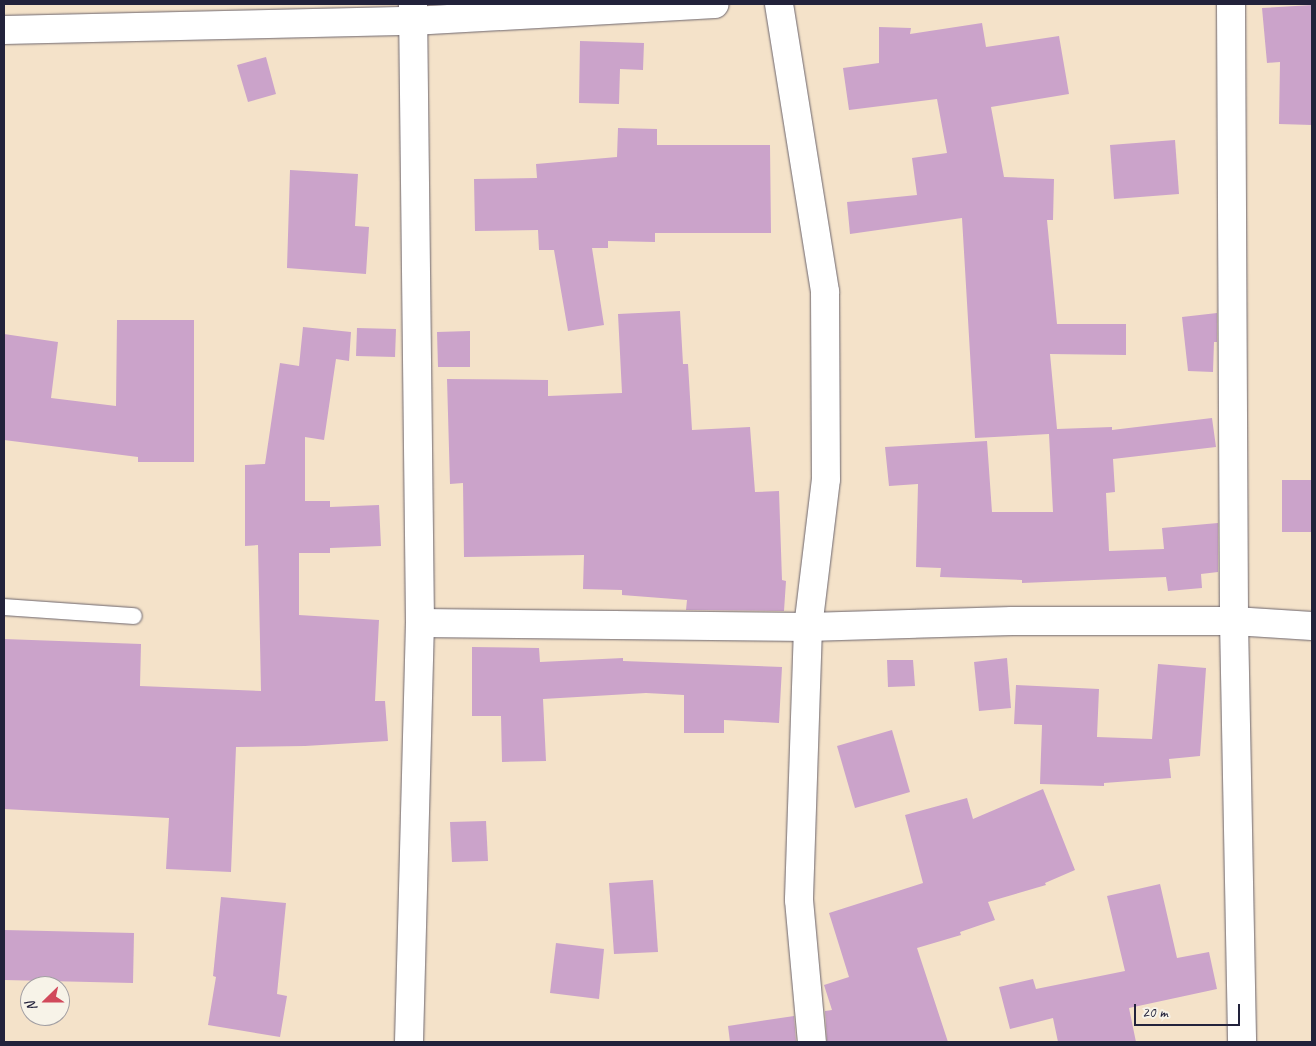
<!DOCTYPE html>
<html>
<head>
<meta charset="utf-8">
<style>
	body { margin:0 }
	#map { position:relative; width:1316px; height:1046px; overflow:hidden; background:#f4e2c9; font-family:Caveat,sans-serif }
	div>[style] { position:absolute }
	.building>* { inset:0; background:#cba3ca }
	.roads { filter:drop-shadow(0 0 1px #6c656d) drop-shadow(0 0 1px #6c656d) }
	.lane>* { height:16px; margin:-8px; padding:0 8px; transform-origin:8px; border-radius:8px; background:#fff }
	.street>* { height:28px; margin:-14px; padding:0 14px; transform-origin:14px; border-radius:14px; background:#fff }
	span { translate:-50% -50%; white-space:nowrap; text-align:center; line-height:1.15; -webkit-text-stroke:4px #f7f3e8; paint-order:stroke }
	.frame { position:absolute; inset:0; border:5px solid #22223b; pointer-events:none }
	.north { position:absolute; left:20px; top:976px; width:50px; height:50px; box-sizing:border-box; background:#f7f3e8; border:1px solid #a29fa3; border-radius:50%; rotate:248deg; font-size:14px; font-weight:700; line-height:20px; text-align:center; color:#22223b }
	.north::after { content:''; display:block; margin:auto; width:18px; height:22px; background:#d1495b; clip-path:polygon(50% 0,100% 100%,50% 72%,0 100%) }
	.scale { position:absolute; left:1134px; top:1004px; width:106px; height:22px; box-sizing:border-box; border:2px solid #22223b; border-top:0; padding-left:6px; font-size:15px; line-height:18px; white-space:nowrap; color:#22223b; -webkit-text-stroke:4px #f7f3e8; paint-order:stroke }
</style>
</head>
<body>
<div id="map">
	<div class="building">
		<i style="clip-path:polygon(1312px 5px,1312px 125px,1279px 124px,1280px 62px,1267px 63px,1262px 8px)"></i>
		<i style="clip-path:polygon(982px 23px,986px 47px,1059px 36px,1069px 94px,991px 107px,1004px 177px,1054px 179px,1053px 220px,1047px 220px,1057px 324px,1126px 324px,1126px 355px,1050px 354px,1057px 429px,1112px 427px,1112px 430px,1212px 418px,1216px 447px,1113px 459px,1115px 492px,1106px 493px,1109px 551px,1164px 549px,1162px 528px,1218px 523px,1218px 572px,1201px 574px,1202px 588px,1168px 591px,1166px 577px,1022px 583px,1022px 580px,940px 577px,941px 568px,916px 567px,918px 484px,889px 486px,885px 447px,987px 441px,992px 512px,1053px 512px,1049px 434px,975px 438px,962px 218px,850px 234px,847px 202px,917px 195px,912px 158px,947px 153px,937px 99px,849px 110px,843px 68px,879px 63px,879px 27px,911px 28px,910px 34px)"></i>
		<i style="clip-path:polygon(580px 41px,644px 43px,643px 70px,620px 69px,619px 104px,579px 103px)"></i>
		<i style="clip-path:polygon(266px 57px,276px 94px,248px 102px,237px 65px)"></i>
		<i style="clip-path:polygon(618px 128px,657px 129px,657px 145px,770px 145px,771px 233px,655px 233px,655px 242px,608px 241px,608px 248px,592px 248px,604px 325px,568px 331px,554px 250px,539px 250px,538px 230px,475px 231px,474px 179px,537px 178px,536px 164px,617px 157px)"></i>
		<i style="clip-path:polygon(1175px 140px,1179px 194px,1114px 199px,1110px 145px)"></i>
		<i style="clip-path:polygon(290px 170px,358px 174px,355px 226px,369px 227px,366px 274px,287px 268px)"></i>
		<i style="clip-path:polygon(680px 311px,683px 364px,688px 364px,692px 430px,750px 427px,755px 492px,779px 491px,782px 580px,786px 581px,784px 611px,686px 610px,687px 600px,622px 595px,622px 590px,583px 589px,584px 555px,464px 557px,463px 483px,450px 484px,447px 379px,548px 380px,548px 396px,622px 393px,618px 314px)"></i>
		<i style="clip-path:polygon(1217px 313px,1217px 342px,1214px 342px,1213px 372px,1188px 371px,1182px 317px)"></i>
		<i style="clip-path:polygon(117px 320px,194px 320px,194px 462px,138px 462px,138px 457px,4px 440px,4px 334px,58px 342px,51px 398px,116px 406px)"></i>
		<i style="clip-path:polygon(303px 327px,351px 332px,349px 361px,336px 359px,324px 440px,305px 437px,305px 501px,330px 501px,330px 507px,379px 505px,381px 546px,330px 548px,330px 553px,299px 553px,299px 615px,379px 620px,375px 701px,385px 701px,388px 741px,305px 746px,236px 747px,231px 872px,166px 869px,169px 818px,4px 809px,4px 639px,141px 644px,140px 686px,261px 691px,258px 545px,245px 546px,245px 465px,265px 464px,280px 363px,299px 366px)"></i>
		<i style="clip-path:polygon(357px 328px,396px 329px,395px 357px,356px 356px)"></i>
		<i style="clip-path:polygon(470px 331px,470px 367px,438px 367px,437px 332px)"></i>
		<i style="clip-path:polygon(1282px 480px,1312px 480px,1312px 532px,1282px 532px)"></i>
		<i style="clip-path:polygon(472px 647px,539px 648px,540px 662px,623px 658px,623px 661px,782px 667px,779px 723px,724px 720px,724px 733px,684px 733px,684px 695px,646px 693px,543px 699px,546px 761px,502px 762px,501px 716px,472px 716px)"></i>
		<i style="clip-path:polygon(1007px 658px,1011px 708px,979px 711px,974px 662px)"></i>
		<i style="clip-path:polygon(887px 660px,913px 660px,915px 686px,888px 687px)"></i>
		<i style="clip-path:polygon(1158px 664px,1206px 668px,1200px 756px,1169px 759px,1171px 778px,1104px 783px,1104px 786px,1040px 784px,1042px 725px,1014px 724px,1016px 685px,1099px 689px,1097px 737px,1152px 739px)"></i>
		<i style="clip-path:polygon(892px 730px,910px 792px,855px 808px,837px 746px)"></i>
		<i style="clip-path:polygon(1043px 789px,1075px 870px,1045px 883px,1046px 885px,988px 902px,995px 920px,960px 932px,961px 935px,917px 948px,948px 1042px,827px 1042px,825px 1011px,832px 1010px,824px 985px,849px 977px,829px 913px,923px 883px,905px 815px,967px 798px,973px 819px)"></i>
		<i style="clip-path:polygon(486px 821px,488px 861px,452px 862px,450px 822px)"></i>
		<i style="clip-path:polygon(653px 880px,658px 952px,614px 954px,609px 883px)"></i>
		<i style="clip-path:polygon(1160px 884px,1177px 958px,1209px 952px,1217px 989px,1129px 1008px,1136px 1042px,1058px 1042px,1053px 1018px,1010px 1029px,999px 987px,1033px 979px,1036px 989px,1125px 971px,1107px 896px)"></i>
		<i style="clip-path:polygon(221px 897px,286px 903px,277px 994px,287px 996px,280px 1037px,208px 1025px,216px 977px,213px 976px)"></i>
		<i style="clip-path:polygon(4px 930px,134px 933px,133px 983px,4px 980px)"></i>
		<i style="clip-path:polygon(556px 943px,604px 949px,599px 999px,550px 993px)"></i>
		<i style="clip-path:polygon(794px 1016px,796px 1042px,730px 1042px,728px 1026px)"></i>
	</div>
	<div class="roads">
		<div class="lane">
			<i style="left:4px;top:607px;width:130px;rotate:4deg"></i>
		</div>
		<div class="street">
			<i style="left:779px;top:4px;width:292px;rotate:80.9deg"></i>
			<i style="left:825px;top:292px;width:187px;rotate:89.7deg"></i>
			<i style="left:826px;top:479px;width:149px;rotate:96.9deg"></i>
			<i style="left:808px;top:627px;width:273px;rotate:91.9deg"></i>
			<i style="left:799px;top:900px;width:143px;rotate:84.8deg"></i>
			<i style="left:1231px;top:4px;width:617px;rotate:89.72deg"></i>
			<i style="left:1234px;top:621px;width:421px;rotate:88.9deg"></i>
			<i style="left:4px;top:30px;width:408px;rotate:-1.3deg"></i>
			<i style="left:412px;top:21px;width:303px;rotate:-3.2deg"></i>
			<i style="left:420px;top:623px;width:388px;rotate:0.6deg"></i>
			<i style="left:808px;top:627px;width:204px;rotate:-1.7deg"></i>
			<i style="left:1012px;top:621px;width:222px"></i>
			<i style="left:1234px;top:621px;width:78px;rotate:3.7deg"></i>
			<i style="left:409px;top:1042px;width:419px;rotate:-88.5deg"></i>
			<i style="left:420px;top:623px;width:619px;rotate:-90.65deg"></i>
		</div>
	</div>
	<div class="frame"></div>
	<div class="north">N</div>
	<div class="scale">20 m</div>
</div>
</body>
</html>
